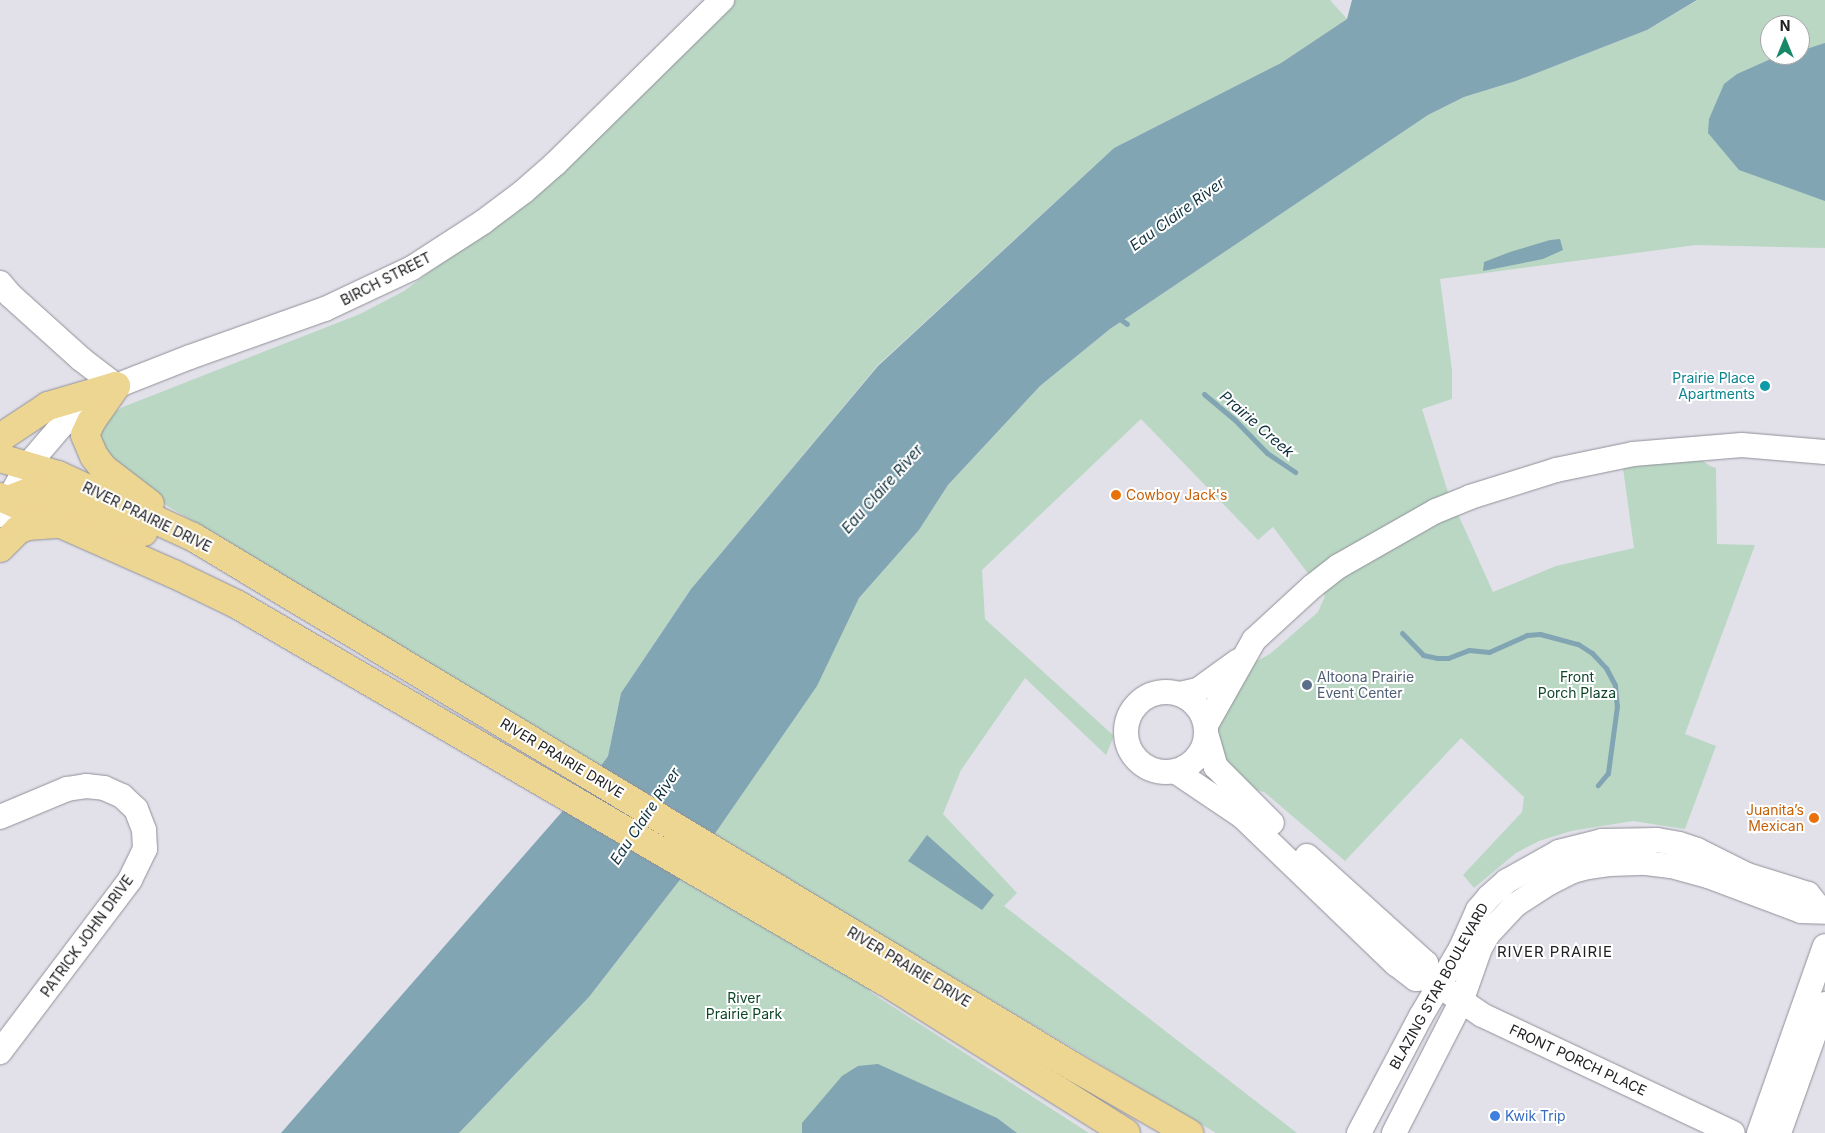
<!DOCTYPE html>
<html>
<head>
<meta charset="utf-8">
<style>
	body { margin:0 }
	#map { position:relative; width:1825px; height:1133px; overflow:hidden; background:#e2e1ea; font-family:Inter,sans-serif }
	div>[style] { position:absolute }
	.green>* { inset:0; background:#bad7c4 }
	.water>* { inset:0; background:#82a5b3 }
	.stream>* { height:5px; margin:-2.5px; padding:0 2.5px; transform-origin:2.5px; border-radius:2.5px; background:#82a5b3 }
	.roads { filter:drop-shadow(0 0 1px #909098) drop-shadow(0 0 1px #909098) }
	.minor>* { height:24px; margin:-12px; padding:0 12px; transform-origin:12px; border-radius:12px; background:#fff }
	.minor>.ring { margin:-12px; padding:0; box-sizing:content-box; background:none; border:24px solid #fff; border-radius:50% }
	.major>* { height:28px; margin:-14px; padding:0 14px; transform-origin:14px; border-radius:14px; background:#edd592 }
	.dots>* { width:14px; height:14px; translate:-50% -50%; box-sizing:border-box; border:2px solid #fff; border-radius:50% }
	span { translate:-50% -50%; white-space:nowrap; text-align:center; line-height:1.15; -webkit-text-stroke:4px #fff; paint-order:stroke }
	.street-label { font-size:14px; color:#212124 }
	.culture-label { font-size:14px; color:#0d838f }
	.right { translate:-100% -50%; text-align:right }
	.food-label { font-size:14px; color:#c56008 }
	.left { translate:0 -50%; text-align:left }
	.service-label { font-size:14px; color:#4e5e75 }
	.park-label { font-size:14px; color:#0e4428 }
	.shop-label { font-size:14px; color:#366cbe }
	.water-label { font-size:15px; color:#10323e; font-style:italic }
	.neighbourhood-label { font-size:15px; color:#212124; letter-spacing:1px }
	.north { position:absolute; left:1760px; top:15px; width:50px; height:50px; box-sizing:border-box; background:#fff; border:1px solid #a6a6a7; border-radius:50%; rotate:0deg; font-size:14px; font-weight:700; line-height:20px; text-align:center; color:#212124 }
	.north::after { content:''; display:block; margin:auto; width:18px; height:22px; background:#188868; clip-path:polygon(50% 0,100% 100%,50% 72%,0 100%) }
</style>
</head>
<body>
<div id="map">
	<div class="green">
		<i style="clip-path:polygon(735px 0,1330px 0,1347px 19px,1281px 63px,1114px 148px,878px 365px,691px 589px,621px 693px,608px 756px,595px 774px,284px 583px,233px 544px,169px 507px,106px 460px,98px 434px,112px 414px,123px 407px,360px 314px,404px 291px,499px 220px,638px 96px)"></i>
		<i style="clip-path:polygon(evenodd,1698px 0,1825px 0,1825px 248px,1696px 245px,1440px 279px,1452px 370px,1452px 399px,1422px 409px,1448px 492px,1493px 592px,1556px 566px,1634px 548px,1623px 468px,1700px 459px,1710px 466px,1716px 468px,1717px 544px,1755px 545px,1685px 734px,1716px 746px,1685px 829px,1633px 821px,1571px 831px,1539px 841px,1516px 853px,1474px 888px,1463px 875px,1522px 812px,1524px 797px,1461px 738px,1345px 861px,1264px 792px,1246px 788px,1219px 758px,1217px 724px,1251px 664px,1270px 654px,1318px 612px,1325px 596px,1273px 527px,1258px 540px,1141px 419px,982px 570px,985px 619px,1114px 736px,1106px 755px,1025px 678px,961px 770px,943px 814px,1017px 893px,1004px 906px,1297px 1133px,1216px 1133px,868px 927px,870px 992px,1089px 1133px,459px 1133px,589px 997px,707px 845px,859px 598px,919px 530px,948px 485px,1040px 386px,1110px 329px,1428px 115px,1464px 97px,1516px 81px,1647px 30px,1698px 0,1770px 25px,1800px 25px,1800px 55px,1770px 55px,1770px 25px)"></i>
	</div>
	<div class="water">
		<i style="clip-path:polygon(1352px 0,1697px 0,1647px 30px,1516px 81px,1464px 97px,1428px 115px,1110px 329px,1040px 386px,948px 485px,919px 530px,859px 598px,817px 686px,707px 845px,589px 997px,459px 1133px,281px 1133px,595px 774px,608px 756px,621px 693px,691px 589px,878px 366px,1114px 148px,1281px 63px,1347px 19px)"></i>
		<i style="clip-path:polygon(1825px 43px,1825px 201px,1739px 170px,1708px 133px,1709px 119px,1724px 84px,1737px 74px,1773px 58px,1784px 55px,1800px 55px,1800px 51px)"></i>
		<i style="clip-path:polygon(1560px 239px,1563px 250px,1543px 259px,1483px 271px,1484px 262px,1510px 252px,1550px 240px)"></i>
		<i style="clip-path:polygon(927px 835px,994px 895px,982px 910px,908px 861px)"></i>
		<i style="clip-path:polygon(878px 1064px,997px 1118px,1017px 1133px,802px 1133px,802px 1123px,842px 1076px,858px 1066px)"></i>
	</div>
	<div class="stream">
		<i style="left:1117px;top:317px;width:12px;rotate:35deg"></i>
		<i style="left:1204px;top:394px;width:40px;rotate:40deg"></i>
		<i style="left:1235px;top:420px;width:46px;rotate:45.9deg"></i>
		<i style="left:1267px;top:453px;width:34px;rotate:34deg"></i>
		<i style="left:1402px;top:633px;width:30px;rotate:46deg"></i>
		<i style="left:1423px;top:655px;width:14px;rotate:12deg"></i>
		<i style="left:1437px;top:658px;width:11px"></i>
		<i style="left:1448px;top:658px;width:22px;rotate:-21deg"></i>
		<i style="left:1469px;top:650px;width:20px;rotate:6deg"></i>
		<i style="left:1489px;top:652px;width:42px;rotate:-24.1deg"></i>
		<i style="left:1527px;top:635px;width:13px;rotate:-4deg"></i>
		<i style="left:1540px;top:634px;width:39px;rotate:15deg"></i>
		<i style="left:1578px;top:644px;width:17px;rotate:33deg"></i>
		<i style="left:1592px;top:653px;width:21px;rotate:47deg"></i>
		<i style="left:1606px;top:668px;width:19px;rotate:62deg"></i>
		<i style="left:1615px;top:685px;width:21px;rotate:85deg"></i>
		<i style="left:1617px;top:706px;width:68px;rotate:97.7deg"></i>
		<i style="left:1608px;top:773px;width:16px;rotate:130deg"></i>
	</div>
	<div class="roads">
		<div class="minor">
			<i style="left:0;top:283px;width:16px;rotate:50deg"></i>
			<i style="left:10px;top:295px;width:96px;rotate:42deg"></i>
			<i style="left:81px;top:359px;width:44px;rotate:37.6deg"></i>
			<i style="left:0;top:515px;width:56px;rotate:-61.1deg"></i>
			<i style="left:27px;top:466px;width:54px;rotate:-49.5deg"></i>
			<i style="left:62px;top:425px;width:35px;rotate:-39deg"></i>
			<i style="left:89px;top:403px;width:32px;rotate:-32deg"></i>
			<i style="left:116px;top:386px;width:79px;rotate:-21.4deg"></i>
			<i style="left:190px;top:357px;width:143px;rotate:-19.6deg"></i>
			<i style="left:325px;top:309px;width:96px;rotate:-25.2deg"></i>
			<i style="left:412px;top:268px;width:85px;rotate:-32.9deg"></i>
			<i style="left:483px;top:222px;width:50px;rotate:-36.9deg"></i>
			<i style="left:523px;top:192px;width:44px;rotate:-41.3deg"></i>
			<i style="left:556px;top:163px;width:233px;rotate:-44.5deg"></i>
			<i class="ring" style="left:1126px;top:692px;width:56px;height:56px"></i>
			<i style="left:1180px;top:694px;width:18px;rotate:-13deg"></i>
			<i style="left:1198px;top:690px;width:49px;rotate:-35.9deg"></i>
			<i style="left:1206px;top:725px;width:98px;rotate:-60.5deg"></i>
			<i style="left:1254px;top:640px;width:80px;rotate:-42.5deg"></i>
			<i style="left:1313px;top:586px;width:33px;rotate:-38deg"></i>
			<i style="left:1339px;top:566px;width:112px;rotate:-29.6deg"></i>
			<i style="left:1436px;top:511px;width:37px;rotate:-22deg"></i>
			<i style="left:1470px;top:497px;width:90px;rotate:-17.4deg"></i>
			<i style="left:1556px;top:470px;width:79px;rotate:-11.7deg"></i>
			<i style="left:1633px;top:454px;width:109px;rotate:-4.7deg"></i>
			<i style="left:1742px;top:445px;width:83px;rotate:4.8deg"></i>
			<i style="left:1206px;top:733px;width:35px;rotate:74deg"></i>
			<i style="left:1216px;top:767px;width:79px;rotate:45deg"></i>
			<i style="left:1175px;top:771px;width:81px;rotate:33.9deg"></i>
			<i style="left:1242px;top:816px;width:214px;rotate:43.9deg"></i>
			<i style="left:1396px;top:964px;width:25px;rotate:37deg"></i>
			<i style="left:1416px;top:979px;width:12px;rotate:-5deg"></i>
			<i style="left:1428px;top:978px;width:65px;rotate:34.4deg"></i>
			<i style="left:1482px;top:1015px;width:277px;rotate:25.2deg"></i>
			<i style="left:0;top:817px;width:73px;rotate:-22.7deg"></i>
			<i style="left:67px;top:789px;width:19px;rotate:-9deg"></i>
			<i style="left:86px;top:786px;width:18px;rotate:6deg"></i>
			<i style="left:104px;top:788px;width:20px;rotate:24deg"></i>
			<i style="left:122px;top:796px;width:19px;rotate:43deg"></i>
			<i style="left:136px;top:809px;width:22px;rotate:69deg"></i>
			<i style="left:144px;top:830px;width:19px;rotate:87deg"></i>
			<i style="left:145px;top:849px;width:34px;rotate:116deg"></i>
			<i style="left:130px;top:880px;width:216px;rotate:127.1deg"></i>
			<i style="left:1307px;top:856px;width:160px;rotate:42deg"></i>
			<i style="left:1426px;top:963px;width:15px;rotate:82deg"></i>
			<i style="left:1359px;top:1133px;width:132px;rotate:-62.1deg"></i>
			<i style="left:1421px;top:1016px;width:79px;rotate:-59.5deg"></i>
			<i style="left:1461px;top:948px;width:42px;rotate:-65.9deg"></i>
			<i style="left:1478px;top:910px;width:17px;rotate:-50deg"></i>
			<i style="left:1489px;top:897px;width:24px;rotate:-42deg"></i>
			<i style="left:1507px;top:881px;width:60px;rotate:-29.1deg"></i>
			<i style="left:1559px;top:852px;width:44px;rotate:-14.3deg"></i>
			<i style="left:1602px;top:841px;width:55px;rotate:-1deg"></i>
			<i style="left:1657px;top:840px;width:22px;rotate:10deg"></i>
			<i style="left:1679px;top:844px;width:19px;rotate:18deg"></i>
			<i style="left:1697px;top:850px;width:56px;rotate:26.6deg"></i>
			<i style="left:1747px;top:875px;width:64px;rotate:17.3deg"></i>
			<i style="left:1808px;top:894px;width:21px;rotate:51deg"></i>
			<i style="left:1394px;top:1133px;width:147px;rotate:-62.9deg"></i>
			<i style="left:1461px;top:1002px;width:57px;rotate:-70.6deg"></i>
			<i style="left:1480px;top:948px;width:16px;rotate:-60deg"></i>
			<i style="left:1488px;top:934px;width:40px;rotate:-47deg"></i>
			<i style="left:1515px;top:905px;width:40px;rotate:-32.9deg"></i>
			<i style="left:1549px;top:883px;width:27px;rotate:-27deg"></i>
			<i style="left:1573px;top:871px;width:16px;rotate:-15deg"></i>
			<i style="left:1588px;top:867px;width:21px;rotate:-8deg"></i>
			<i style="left:1609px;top:864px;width:37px;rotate:-2deg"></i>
			<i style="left:1646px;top:863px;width:25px;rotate:7deg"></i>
			<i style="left:1671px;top:866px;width:38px;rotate:15deg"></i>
			<i style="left:1708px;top:876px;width:99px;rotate:20.6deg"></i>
			<i style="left:1801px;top:911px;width:24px;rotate:2deg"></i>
			<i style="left:1759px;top:1133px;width:198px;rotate:-70.6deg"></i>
			<i style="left:1779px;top:1133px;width:137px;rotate:-70.4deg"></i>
		</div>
		<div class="major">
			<i style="left:116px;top:386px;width:44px;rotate:124.8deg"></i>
			<i style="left:91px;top:422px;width:14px;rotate:115deg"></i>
			<i style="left:85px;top:435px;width:23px;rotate:67deg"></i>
			<i style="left:94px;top:456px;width:15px;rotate:53deg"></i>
			<i style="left:103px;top:468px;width:59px;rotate:37.5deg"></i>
			<i style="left:0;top:438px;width:58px;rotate:-33.7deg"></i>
			<i style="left:48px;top:406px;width:71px;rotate:-16.4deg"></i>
			<i style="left:0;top:458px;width:60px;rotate:16.3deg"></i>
			<i style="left:58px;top:475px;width:149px;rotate:24.7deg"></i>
			<i style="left:193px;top:537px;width:1028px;rotate:31.03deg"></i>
			<i style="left:1074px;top:1067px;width:133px;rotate:29.9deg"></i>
			<i style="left:0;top:497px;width:190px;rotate:23.9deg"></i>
			<i style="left:174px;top:574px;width:71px;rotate:25.8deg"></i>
			<i style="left:238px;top:605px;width:759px;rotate:30.21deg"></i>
			<i style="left:894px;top:987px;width:274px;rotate:32.2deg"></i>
			<i style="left:8px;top:500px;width:22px;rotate:-21deg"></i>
			<i style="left:29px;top:492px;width:18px;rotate:3deg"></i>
			<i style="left:47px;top:493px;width:104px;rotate:22.1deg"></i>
			<i style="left:0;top:548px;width:25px;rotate:-45deg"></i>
			<i style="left:18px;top:530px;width:11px;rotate:-22deg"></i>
			<i style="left:28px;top:526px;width:28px;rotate:-4deg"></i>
		</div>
	</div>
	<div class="dots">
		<i style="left:1765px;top:386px;background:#0f9aa8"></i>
		<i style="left:1116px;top:495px;background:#e8710a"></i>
		<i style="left:1307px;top:685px;background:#5c6f8a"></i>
		<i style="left:1814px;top:818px;background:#e8710a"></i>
		<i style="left:1495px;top:1116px;background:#3f7fe0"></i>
	</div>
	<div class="street-label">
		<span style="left:386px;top:279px;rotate:-27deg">BIRCH STREET</span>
		<span style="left:147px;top:517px;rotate:26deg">RIVER PRAIRIE DRIVE</span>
		<span style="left:562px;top:758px;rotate:31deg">RIVER PRAIRIE DRIVE</span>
		<span style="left:87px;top:936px;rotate:-54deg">PATRICK JOHN DRIVE</span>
		<span style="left:909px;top:967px;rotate:31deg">RIVER PRAIRIE DRIVE</span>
		<span style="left:1439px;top:986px;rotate:-61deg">BLAZING STAR BOULEVARD</span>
		<span style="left:1578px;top:1060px;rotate:25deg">FRONT PORCH PLACE</span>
	</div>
	<div class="culture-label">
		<span class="right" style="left:1755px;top:386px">Prairie Place<br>Apartments</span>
	</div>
	<div class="food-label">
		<span class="left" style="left:1126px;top:495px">Cowboy Jack's</span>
		<span class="right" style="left:1804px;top:818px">Juanita’s<br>Mexican</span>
	</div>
	<div class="service-label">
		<span class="left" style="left:1317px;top:685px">Altoona Prairie<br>Event Center</span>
	</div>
	<div class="park-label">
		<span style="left:1577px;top:685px">Front<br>Porch Plaza</span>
		<span style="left:744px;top:1006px">River<br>Prairie Park</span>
	</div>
	<div class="shop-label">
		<span class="left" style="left:1505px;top:1116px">Kwik Trip</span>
	</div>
	<div class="water-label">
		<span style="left:1177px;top:214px;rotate:-36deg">Eau Claire River</span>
		<span style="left:1257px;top:424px;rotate:41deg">Prairie Creek</span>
		<span style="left:882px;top:489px;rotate:-48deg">Eau Claire River</span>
		<span style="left:645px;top:816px;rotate:-56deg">Eau Claire River</span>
	</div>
	<div class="neighbourhood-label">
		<span style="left:1555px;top:952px">RIVER PRAIRIE</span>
	</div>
	<div class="north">N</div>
</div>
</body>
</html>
